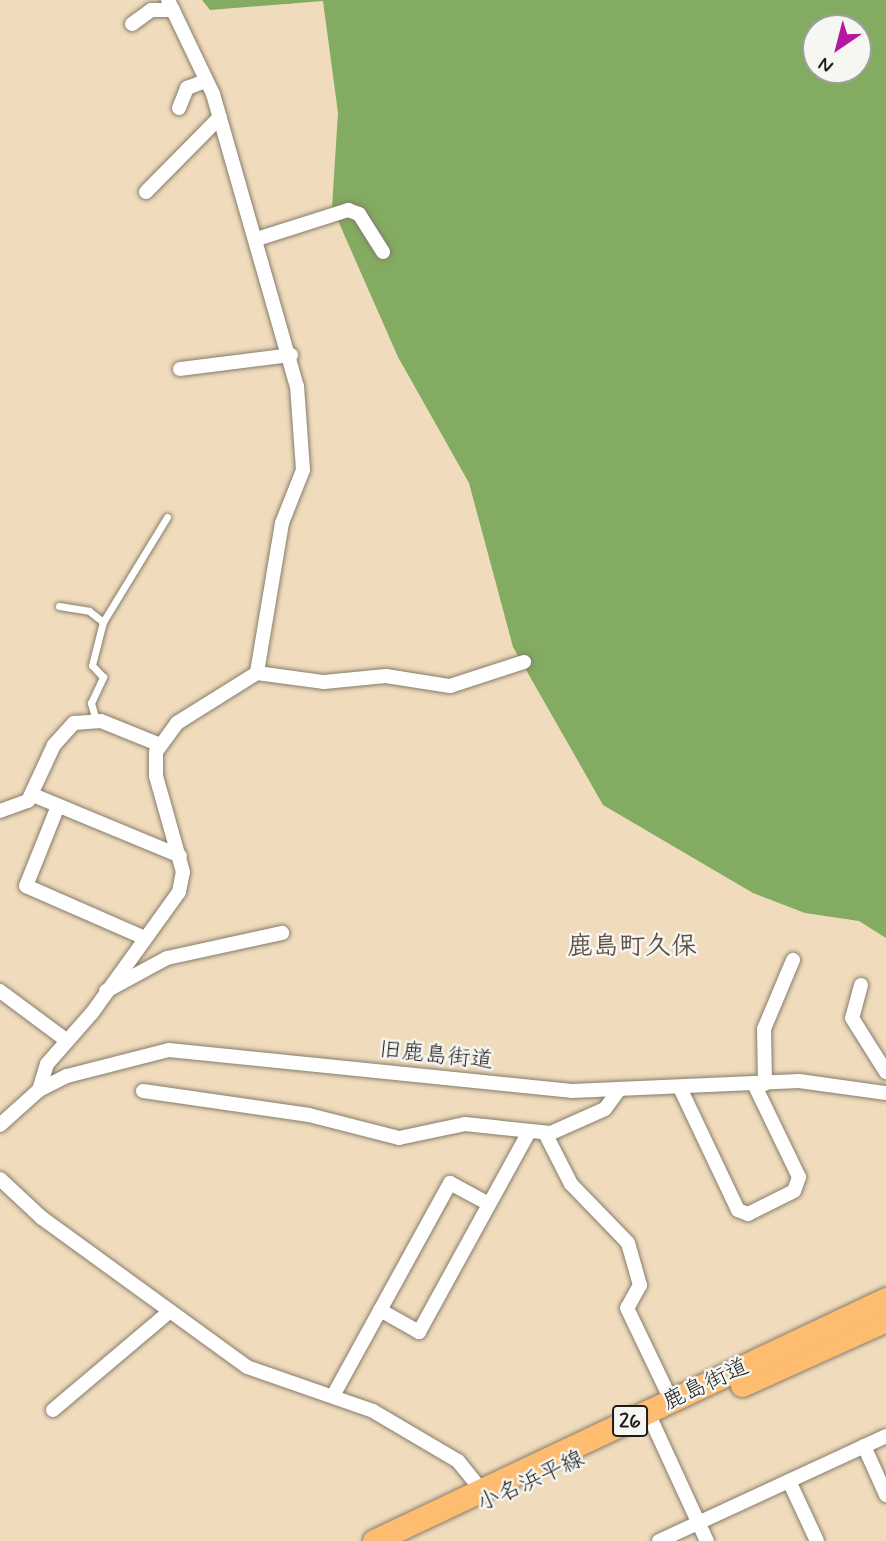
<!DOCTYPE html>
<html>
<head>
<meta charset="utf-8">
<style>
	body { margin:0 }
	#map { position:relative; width:886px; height:1541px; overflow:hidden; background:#f0dcbc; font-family:Mynerve,"Klee One",sans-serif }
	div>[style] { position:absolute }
	.forest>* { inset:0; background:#83ab61 }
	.roads { filter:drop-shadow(0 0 2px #867c6c) drop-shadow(0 0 2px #867c6c) }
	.service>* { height:7px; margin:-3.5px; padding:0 3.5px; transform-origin:3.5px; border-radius:3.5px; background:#fff }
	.minor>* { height:14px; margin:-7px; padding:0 7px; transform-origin:7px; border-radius:7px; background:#fff }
	.primary>* { height:23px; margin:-11.5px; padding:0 11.5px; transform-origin:11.5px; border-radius:11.5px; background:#fdbc6f }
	span { translate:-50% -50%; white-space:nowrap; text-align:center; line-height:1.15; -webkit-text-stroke:5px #f6f6f2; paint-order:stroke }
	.shield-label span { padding:2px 5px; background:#f6f6f2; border:2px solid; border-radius:5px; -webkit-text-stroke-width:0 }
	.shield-label { font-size:21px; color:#1c1c1c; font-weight:700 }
	.street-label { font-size:23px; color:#1c1c1c }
	.quarter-label { font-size:26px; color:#615046; font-weight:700 }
	.north { position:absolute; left:802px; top:14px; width:70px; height:70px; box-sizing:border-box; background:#f6f6f2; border:2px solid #9f9f9c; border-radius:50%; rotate:215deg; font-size:19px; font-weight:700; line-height:28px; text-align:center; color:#1c1c1c }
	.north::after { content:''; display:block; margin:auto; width:24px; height:32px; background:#b5179e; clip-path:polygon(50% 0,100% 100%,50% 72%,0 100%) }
</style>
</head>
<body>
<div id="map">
	<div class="forest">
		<i style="clip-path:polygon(evenodd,202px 0,886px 0,886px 938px,859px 921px,805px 913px,753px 893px,603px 805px,513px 647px,469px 483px,398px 357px,332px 207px,338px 113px,323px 1px,210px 10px,202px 0,816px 28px,858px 28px,858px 70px,816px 70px,816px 28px)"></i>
	</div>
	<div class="roads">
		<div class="service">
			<i style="left:59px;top:606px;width:30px;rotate:9deg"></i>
			<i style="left:89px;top:611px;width:18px;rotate:38deg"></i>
			<i style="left:95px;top:717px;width:15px;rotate:-106deg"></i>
			<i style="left:91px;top:703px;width:29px;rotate:-65deg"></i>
			<i style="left:103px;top:677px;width:16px;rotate:-133deg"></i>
			<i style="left:92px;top:665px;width:44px;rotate:-75.7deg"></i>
			<i style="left:103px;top:622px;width:123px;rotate:-58.6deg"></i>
		</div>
		<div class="minor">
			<i style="left:168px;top:0;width:104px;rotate:64.4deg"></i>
			<i style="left:213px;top:94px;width:304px;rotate:74deg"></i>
			<i style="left:297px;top:386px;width:84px;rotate:85.9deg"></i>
			<i style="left:303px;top:470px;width:57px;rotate:111.6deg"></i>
			<i style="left:282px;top:523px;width:152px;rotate:99.5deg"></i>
			<i style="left:132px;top:24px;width:24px;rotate:-36deg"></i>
			<i style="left:151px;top:10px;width:22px"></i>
			<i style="left:179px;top:108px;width:22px;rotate:-68deg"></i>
			<i style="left:187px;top:88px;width:19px;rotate:-21deg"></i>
			<i style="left:146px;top:192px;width:105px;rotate:-45.4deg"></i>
			<i style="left:257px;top:239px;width:96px;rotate:-17.7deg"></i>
			<i style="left:348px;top:210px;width:12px;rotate:20deg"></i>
			<i style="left:359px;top:214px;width:45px;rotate:57.7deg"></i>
			<i style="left:180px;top:369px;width:112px;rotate:-7.2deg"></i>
			<i style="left:33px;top:795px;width:159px;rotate:22.5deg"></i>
			<i style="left:58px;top:806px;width:86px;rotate:111.8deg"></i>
			<i style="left:26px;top:886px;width:130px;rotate:23.6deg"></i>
			<i style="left:0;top:811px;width:30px;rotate:-20deg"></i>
			<i style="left:28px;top:801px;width:62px;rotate:-65.1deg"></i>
			<i style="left:54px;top:745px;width:30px;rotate:-48deg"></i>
			<i style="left:74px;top:723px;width:27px;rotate:-4deg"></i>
			<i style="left:101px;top:721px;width:64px;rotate:22.1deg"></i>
			<i style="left:861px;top:985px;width:34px;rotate:105deg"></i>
			<i style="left:852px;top:1018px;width:64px;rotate:57.8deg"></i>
			<i style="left:0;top:991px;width:82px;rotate:36.6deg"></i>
			<i style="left:106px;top:991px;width:69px;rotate:-28.4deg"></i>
			<i style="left:167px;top:958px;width:118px;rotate:-12.3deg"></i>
			<i style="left:765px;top:1084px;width:55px;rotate:-91deg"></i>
			<i style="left:764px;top:1029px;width:75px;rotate:-67.2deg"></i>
			<i style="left:39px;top:1090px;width:27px;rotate:-73deg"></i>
			<i style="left:47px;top:1064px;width:68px;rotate:-48.6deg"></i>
			<i style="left:92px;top:1013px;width:149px;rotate:-54.3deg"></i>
			<i style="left:179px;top:892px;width:20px;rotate:-79deg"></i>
			<i style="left:183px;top:872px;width:100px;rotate:-105.7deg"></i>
			<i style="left:156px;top:776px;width:24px;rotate:-90deg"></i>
			<i style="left:156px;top:752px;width:36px;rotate:-54deg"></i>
			<i style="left:177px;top:723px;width:94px;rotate:-32deg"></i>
			<i style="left:257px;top:673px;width:68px;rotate:7.7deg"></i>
			<i style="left:324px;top:682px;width:62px;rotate:-5.5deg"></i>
			<i style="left:386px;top:676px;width:65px;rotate:8.9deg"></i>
			<i style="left:450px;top:686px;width:78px;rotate:-18deg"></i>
			<i style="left:681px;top:1090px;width:133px;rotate:64.6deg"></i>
			<i style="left:738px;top:1210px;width:11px;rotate:22deg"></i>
			<i style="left:748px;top:1214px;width:51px;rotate:-26.6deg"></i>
			<i style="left:794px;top:1191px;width:15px;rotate:-70deg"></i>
			<i style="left:799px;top:1177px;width:103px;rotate:-115.8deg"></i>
			<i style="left:143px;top:1091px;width:168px;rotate:8.2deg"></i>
			<i style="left:309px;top:1115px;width:93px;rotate:14.3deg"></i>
			<i style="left:399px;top:1138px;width:67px;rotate:-12deg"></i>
			<i style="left:465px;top:1124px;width:86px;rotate:6deg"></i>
			<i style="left:551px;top:1133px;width:59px;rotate:-24deg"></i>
			<i style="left:605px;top:1109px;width:22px;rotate:-54deg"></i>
			<i style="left:0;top:1125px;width:52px;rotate:-41.9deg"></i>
			<i style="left:39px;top:1090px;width:31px;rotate:-27deg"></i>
			<i style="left:67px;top:1076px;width:105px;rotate:-14.3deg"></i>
			<i style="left:169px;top:1050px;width:405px;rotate:5.8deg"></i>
			<i style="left:572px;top:1091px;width:227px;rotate:-2.5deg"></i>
			<i style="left:799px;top:1081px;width:88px;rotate:7.9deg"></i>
			<i style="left:545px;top:1133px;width:57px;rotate:63deg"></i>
			<i style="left:571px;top:1184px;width:82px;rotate:46deg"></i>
			<i style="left:628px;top:1243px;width:44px;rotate:74.1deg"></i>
			<i style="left:640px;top:1285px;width:26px;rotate:119deg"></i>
			<i style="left:627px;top:1308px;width:104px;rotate:64.4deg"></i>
			<i style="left:0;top:1179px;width:57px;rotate:42.9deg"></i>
			<i style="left:42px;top:1218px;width:253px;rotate:36deg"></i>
			<i style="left:247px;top:1367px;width:133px;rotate:19.2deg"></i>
			<i style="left:373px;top:1411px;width:99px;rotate:30.5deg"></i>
			<i style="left:458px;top:1461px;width:38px;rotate:51deg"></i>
			<i style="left:380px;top:1310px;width:45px;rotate:29.4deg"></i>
			<i style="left:419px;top:1332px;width:228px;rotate:-61.2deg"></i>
			<i style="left:334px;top:1394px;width:241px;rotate:-61.2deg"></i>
			<i style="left:450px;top:1183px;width:44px;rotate:28.3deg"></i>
			<i style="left:53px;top:1410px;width:153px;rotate:-40.2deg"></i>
			<i style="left:648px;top:1413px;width:141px;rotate:65.3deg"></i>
			<i style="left:864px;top:1446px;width:54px;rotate:65.8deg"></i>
			<i style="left:789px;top:1481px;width:66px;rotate:65deg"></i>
			<i style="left:659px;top:1541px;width:250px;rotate:-24.8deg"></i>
		</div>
		<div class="primary">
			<i style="left:742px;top:1385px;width:158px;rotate:-24.3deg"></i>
			<i style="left:374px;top:1541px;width:566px;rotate:-25.3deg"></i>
		</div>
	</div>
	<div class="shield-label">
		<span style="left:630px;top:1421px">26</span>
	</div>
	<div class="street-label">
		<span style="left:436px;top:1056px;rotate:6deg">旧鹿島街道</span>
		<span style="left:706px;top:1385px;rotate:-25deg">鹿島街道</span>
		<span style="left:531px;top:1482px;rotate:-25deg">小名浜平線</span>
	</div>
	<div class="quarter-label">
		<span style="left:632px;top:948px">鹿島町久保</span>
	</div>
	<div class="north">N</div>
</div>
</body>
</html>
